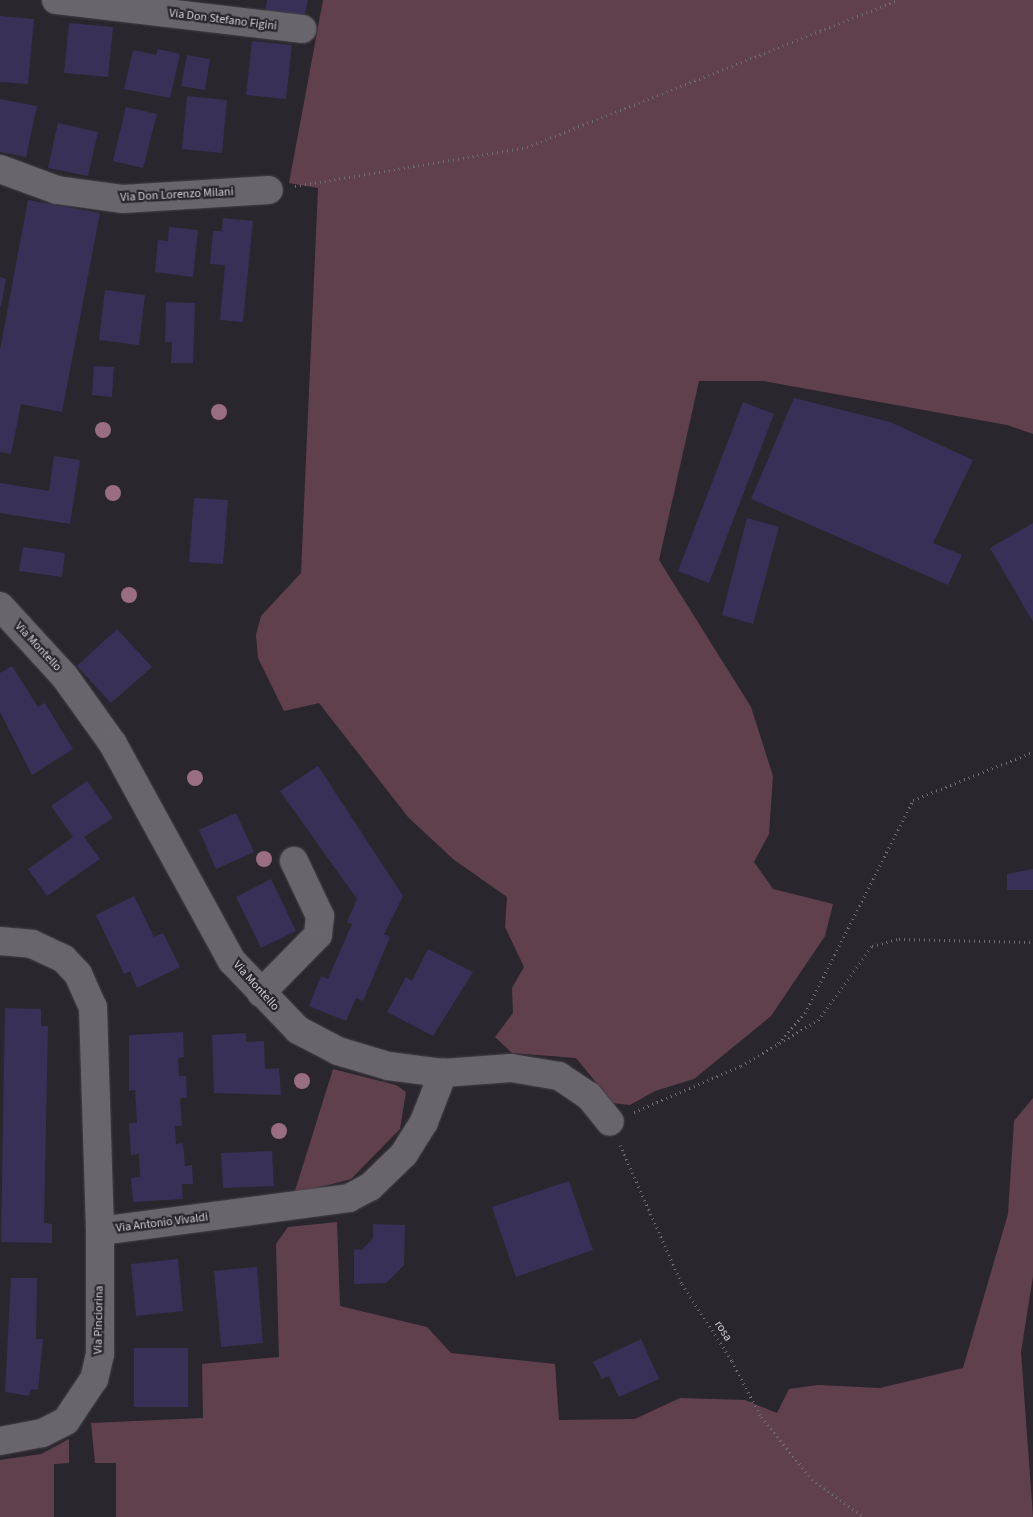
<!DOCTYPE html>
<html>
<head>
<meta charset="utf-8">
<style>
	body { margin:0 }
	#map { position:relative; width:1033px; height:1517px; overflow:hidden; background:#2a262d; font-family:"Source Sans 3",sans-serif }
	div>[style] { position:absolute }
	.green>* { inset:0; background:#61404e }
	.building>* { inset:0; background:#393057 }
	.path>* { height:3px; margin-top:-1.5px; transform-origin:0; background:repeating-linear-gradient(90deg,#6f6c72 0 1px,transparent 0 5px) }
	.roads { filter:drop-shadow(0 0 1px #454147) drop-shadow(0 0 1px #454147) }
	.minor>* { height:28px; margin:-14px; padding:0 14px; transform-origin:14px; border-radius:14px; background:#69656c }
	.trees>* { width:16px; height:16px; margin:-8px; border-radius:50%; background:#996e82 }
	span { translate:-50% -50%; white-space:nowrap; text-align:center; line-height:1.15; -webkit-text-stroke:4.5px #2a262d; paint-order:stroke }
	.street-label { font-size:12px; color:#d2d0d4 }
</style>
</head>
<body>
<div id="map">
	<div class="green">
		<i style="clip-path:polygon(323px 0,1033px 0,1033px 434px,1007px 425px,763px 381px,699px 381px,659px 560px,751px 707px,773px 776px,769px 834px,754px 862px,773px 889px,833px 904px,825px 936px,771px 1016px,694px 1079px,655px 1091px,630px 1105px,613px 1103px,576px 1058px,512px 1053px,495px 1037px,513px 1013px,512px 988px,524px 967px,505px 927px,507px 897px,453px 859px,408px 817px,319px 703px,284px 711px,258px 658px,256px 635px,261px 616px,301px 573px,318px 188px,289px 183px)"></i>
		<i style="clip-path:polygon(333px 1069px,396px 1085px,406px 1092px,400px 1129px,351px 1179px,294px 1194px)"></i>
		<i style="clip-path:polygon(1033px 1098px,1033px 1276px,1021px 1352px,1033px 1517px,116px 1517px,116px 1463px,95px 1463px,91px 1423px,203px 1418px,202px 1364px,279px 1357px,276px 1244px,288px 1227px,337px 1222px,340px 1306px,427px 1327px,451px 1353px,555px 1364px,559px 1420px,635px 1419px,680px 1398px,745px 1400px,777px 1413px,789px 1389px,818px 1385px,880px 1388px,963px 1368px,1008px 1214px,1014px 1121px)"></i>
		<i style="clip-path:polygon(69px 1439px,69px 1463px,54px 1464px,54px 1517px,0 1517px,0 1460px,41px 1454px)"></i>
	</div>
	<div class="building">
		<i style="clip-path:polygon(267px 0,308px 0,304px 19px,265px 12px)"></i>
		<i style="clip-path:polygon(0 16px,34px 19px,28px 84px,0 82px)"></i>
		<i style="clip-path:polygon(69px 23px,113px 27px,108px 77px,64px 73px)"></i>
		<i style="clip-path:polygon(252px 41px,292px 45px,286px 99px,246px 95px)"></i>
		<i style="clip-path:polygon(158px 49px,180px 54px,170px 98px,124px 89px,133px 50px,156px 55px)"></i>
		<i style="clip-path:polygon(187px 55px,210px 59px,205px 90px,181px 86px)"></i>
		<i style="clip-path:polygon(187px 96px,227px 100px,222px 153px,182px 149px)"></i>
		<i style="clip-path:polygon(0 99px,37px 106px,26px 157px,0 152px)"></i>
		<i style="clip-path:polygon(126px 107px,157px 114px,143px 168px,113px 161px)"></i>
		<i style="clip-path:polygon(58px 123px,98px 132px,88px 176px,48px 168px)"></i>
		<i style="clip-path:polygon(28px 200px,100px 213px,62px 412px,21px 404px,11px 454px,0 452px,0 350px)"></i>
		<i style="clip-path:polygon(223px 218px,253px 221px,243px 322px,220px 320px,225px 265px,210px 264px,213px 231px,222px 231px)"></i>
		<i style="clip-path:polygon(169px 227px,198px 230px,193px 277px,155px 272px,158px 240px,168px 241px)"></i>
		<i style="clip-path:polygon(0 277px,6px 279px,1px 306px,0 306px)"></i>
		<i style="clip-path:polygon(105px 290px,145px 295px,139px 345px,99px 340px)"></i>
		<i style="clip-path:polygon(166px 302px,195px 303px,193px 363px,171px 363px,172px 342px,165px 342px)"></i>
		<i style="clip-path:polygon(94px 366px,114px 367px,112px 397px,92px 395px)"></i>
		<i style="clip-path:polygon(794px 398px,890px 422px,973px 460px,933px 543px,962px 555px,948px 585px,751px 499px)"></i>
		<i style="clip-path:polygon(743px 402px,774px 414px,709px 583px,678px 571px)"></i>
		<i style="clip-path:polygon(54px 456px,80px 460px,70px 524px,0 513px,0 483px,49px 491px)"></i>
		<i style="clip-path:polygon(194px 498px,228px 500px,223px 564px,189px 562px)"></i>
		<i style="clip-path:polygon(747px 518px,779px 527px,753px 624px,722px 615px)"></i>
		<i style="clip-path:polygon(1033px 523px,1033px 622px,990px 548px)"></i>
		<i style="clip-path:polygon(23px 547px,65px 553px,62px 577px,19px 571px)"></i>
		<i style="clip-path:polygon(117px 629px,152px 667px,111px 703px,77px 666px)"></i>
		<i style="clip-path:polygon(12px 666px,38px 707px,45px 703px,73px 749px,32px 775px,0 712px,0 673px)"></i>
		<i style="clip-path:polygon(318px 766px,403px 896px,384px 934px,390px 937px,363px 1001px,356px 998px,346px 1021px,309px 1006px,321px 976px,328px 979px,352px 924px,347px 922px,357px 899px,280px 791px)"></i>
		<i style="clip-path:polygon(87px 781px,113px 818px,84px 837px,100px 859px,47px 896px,28px 869px,73px 837px,51px 806px)"></i>
		<i style="clip-path:polygon(236px 813px,254px 852px,216px 869px,199px 830px)"></i>
		<i style="clip-path:polygon(1033px 869px,1033px 890px,1007px 890px,1007px 874px)"></i>
		<i style="clip-path:polygon(271px 879px,296px 931px,261px 948px,236px 897px)"></i>
		<i style="clip-path:polygon(134px 896px,154px 937px,163px 933px,180px 967px,137px 988px,130px 971px,124px 974px,96px 915px)"></i>
		<i style="clip-path:polygon(428px 949px,473px 972px,433px 1036px,387px 1012px,406px 977px,412px 981px)"></i>
		<i style="clip-path:polygon(5px 1008px,41px 1009px,41px 1026px,48px 1026px,44px 1223px,52px 1224px,52px 1243px,1px 1242px)"></i>
		<i style="clip-path:polygon(183px 1032px,184px 1057px,178px 1058px,179px 1076px,186px 1076px,187px 1098px,180px 1098px,182px 1126px,175px 1126px,176px 1144px,183px 1143px,185px 1166px,192px 1165px,193px 1184px,182px 1184px,183px 1199px,133px 1202px,131px 1178px,140px 1177px,139px 1154px,131px 1155px,129px 1123px,137px 1123px,135px 1090px,129px 1091px,129px 1035px)"></i>
		<i style="clip-path:polygon(246px 1033px,246px 1042px,264px 1041px,265px 1069px,279px 1068px,281px 1095px,214px 1093px,212px 1035px)"></i>
		<i style="clip-path:polygon(272px 1151px,274px 1186px,223px 1188px,221px 1153px)"></i>
		<i style="clip-path:polygon(569px 1181px,593px 1250px,516px 1277px,492px 1207px)"></i>
		<i style="clip-path:polygon(373px 1224px,405px 1225px,404px 1265px,386px 1283px,354px 1284px,354px 1249px,362px 1250px,373px 1238px)"></i>
		<i style="clip-path:polygon(178px 1259px,183px 1311px,136px 1316px,131px 1264px)"></i>
		<i style="clip-path:polygon(257px 1267px,263px 1343px,221px 1347px,214px 1271px)"></i>
		<i style="clip-path:polygon(11px 1278px,37px 1278px,36px 1339px,43px 1339px,38px 1390px,31px 1389px,29px 1396px,5px 1392px)"></i>
		<i style="clip-path:polygon(641px 1339px,659px 1379px,619px 1397px,609px 1376px,602px 1379px,593px 1362px)"></i>
		<i style="clip-path:polygon(134px 1348px,188px 1348px,188px 1407px,134px 1407px)"></i>
	</div>
	<div class="path">
		<i style="left:295px;top:186px;width:235px;rotate:-9.5deg"></i>
		<i style="left:527px;top:147px;width:399px;rotate:-21.6deg"></i>
		<i style="left:778px;top:1043px;width:40px;rotate:-48deg"></i>
		<i style="left:805px;top:1013px;width:239px;rotate:-63.1deg"></i>
		<i style="left:913px;top:800px;width:129px;rotate:-21.8deg"></i>
		<i style="left:634px;top:1112px;width:116px;rotate:-23.3deg"></i>
		<i style="left:741px;top:1066px;width:90px;rotate:-30.9deg"></i>
		<i style="left:818px;top:1020px;width:92px;rotate:-53.9deg"></i>
		<i style="left:872px;top:946px;width:28px;rotate:-15deg"></i>
		<i style="left:899px;top:939px;width:134px;rotate:1.3deg"></i>
		<i style="left:620px;top:1145px;width:152px;rotate:66deg"></i>
		<i style="left:682px;top:1284px;width:92px;rotate:57deg"></i>
		<i style="left:732px;top:1361px;width:63px;rotate:62.6deg"></i>
		<i style="left:761px;top:1417px;width:80px;rotate:50.6deg"></i>
		<i style="left:812px;top:1479px;width:64px;rotate:36.2deg"></i>
	</div>
	<div class="roads">
		<div class="minor">
			<i style="left:56px;top:0;width:248px;rotate:6.7deg"></i>
			<i style="left:0;top:169px;width:61px;rotate:20.2deg"></i>
			<i style="left:57px;top:190px;width:67px;rotate:7.8deg"></i>
			<i style="left:123px;top:199px;width:146px;rotate:-3.5deg"></i>
			<i style="left:0;top:606px;width:96px;rotate:47.5deg"></i>
			<i style="left:65px;top:677px;width:82px;rotate:54.4deg"></i>
			<i style="left:113px;top:744px;width:247px;rotate:61.3deg"></i>
			<i style="left:232px;top:961px;width:95px;rotate:46.3deg"></i>
			<i style="left:298px;top:1030px;width:45px;rotate:27.7deg"></i>
			<i style="left:338px;top:1051px;width:52px;rotate:16.7deg"></i>
			<i style="left:388px;top:1066px;width:55px;rotate:7.3deg"></i>
			<i style="left:443px;top:1073px;width:68px;rotate:-4.2deg"></i>
			<i style="left:511px;top:1068px;width:49px;rotate:9.5deg"></i>
			<i style="left:559px;top:1076px;width:36px;rotate:34deg"></i>
			<i style="left:589px;top:1096px;width:33px;rotate:51deg"></i>
			<i style="left:0;top:941px;width:32px;rotate:5deg"></i>
			<i style="left:32px;top:944px;width:35px;rotate:25deg"></i>
			<i style="left:64px;top:959px;width:21px;rotate:47deg"></i>
			<i style="left:78px;top:974px;width:36px;rotate:66deg"></i>
			<i style="left:93px;top:1007px;width:224px;rotate:88.2deg"></i>
			<i style="left:100px;top:1231px;width:123px;rotate:90deg"></i>
			<i style="left:100px;top:1354px;width:26px;rotate:103deg"></i>
			<i style="left:94px;top:1379px;width:50px;rotate:123.7deg"></i>
			<i style="left:66px;top:1421px;width:27px;rotate:153deg"></i>
			<i style="left:42px;top:1433px;width:43px;rotate:169.2deg"></i>
			<i style="left:261px;top:993px;width:81px;rotate:-45.5deg"></i>
			<i style="left:318px;top:935px;width:19px;rotate:-84deg"></i>
			<i style="left:320px;top:916px;width:61px;rotate:-115.3deg"></i>
			<i style="left:100px;top:1231px;width:251px;rotate:-7.5deg"></i>
			<i style="left:349px;top:1198px;width:24px;rotate:-28deg"></i>
			<i style="left:370px;top:1187px;width:47px;rotate:-44.1deg"></i>
			<i style="left:404px;top:1154px;width:38px;rotate:-58deg"></i>
			<i style="left:424px;top:1122px;width:53px;rotate:-68.8deg"></i>
		</div>
	</div>
	<div class="trees">
		<i style="left:219px;top:412px"></i>
		<i style="left:103px;top:430px"></i>
		<i style="left:113px;top:493px"></i>
		<i style="left:129px;top:595px"></i>
		<i style="left:195px;top:778px"></i>
		<i style="left:264px;top:859px"></i>
		<i style="left:302px;top:1081px"></i>
		<i style="left:279px;top:1131px"></i>
	</div>
	<div class="street-label">
		<span style="left:223px;top:20px;rotate:7deg">Via Don Stefano Figini</span>
		<span style="left:177px;top:195px;rotate:-3deg">Via Don Lorenzo Milani</span>
		<span style="left:38px;top:647px;rotate:47deg">Via Montello</span>
		<span style="left:256px;top:986px;rotate:48deg">Via Montello</span>
		<span style="left:162px;top:1223px;rotate:-7deg">Via Antonio Vivaldi</span>
		<span style="left:99px;top:1320px;rotate:-89deg">Via Pinciorina</span>
		<span style="left:723px;top:1331px;rotate:57deg">rosa</span>
	</div>
</div>
</body>
</html>
